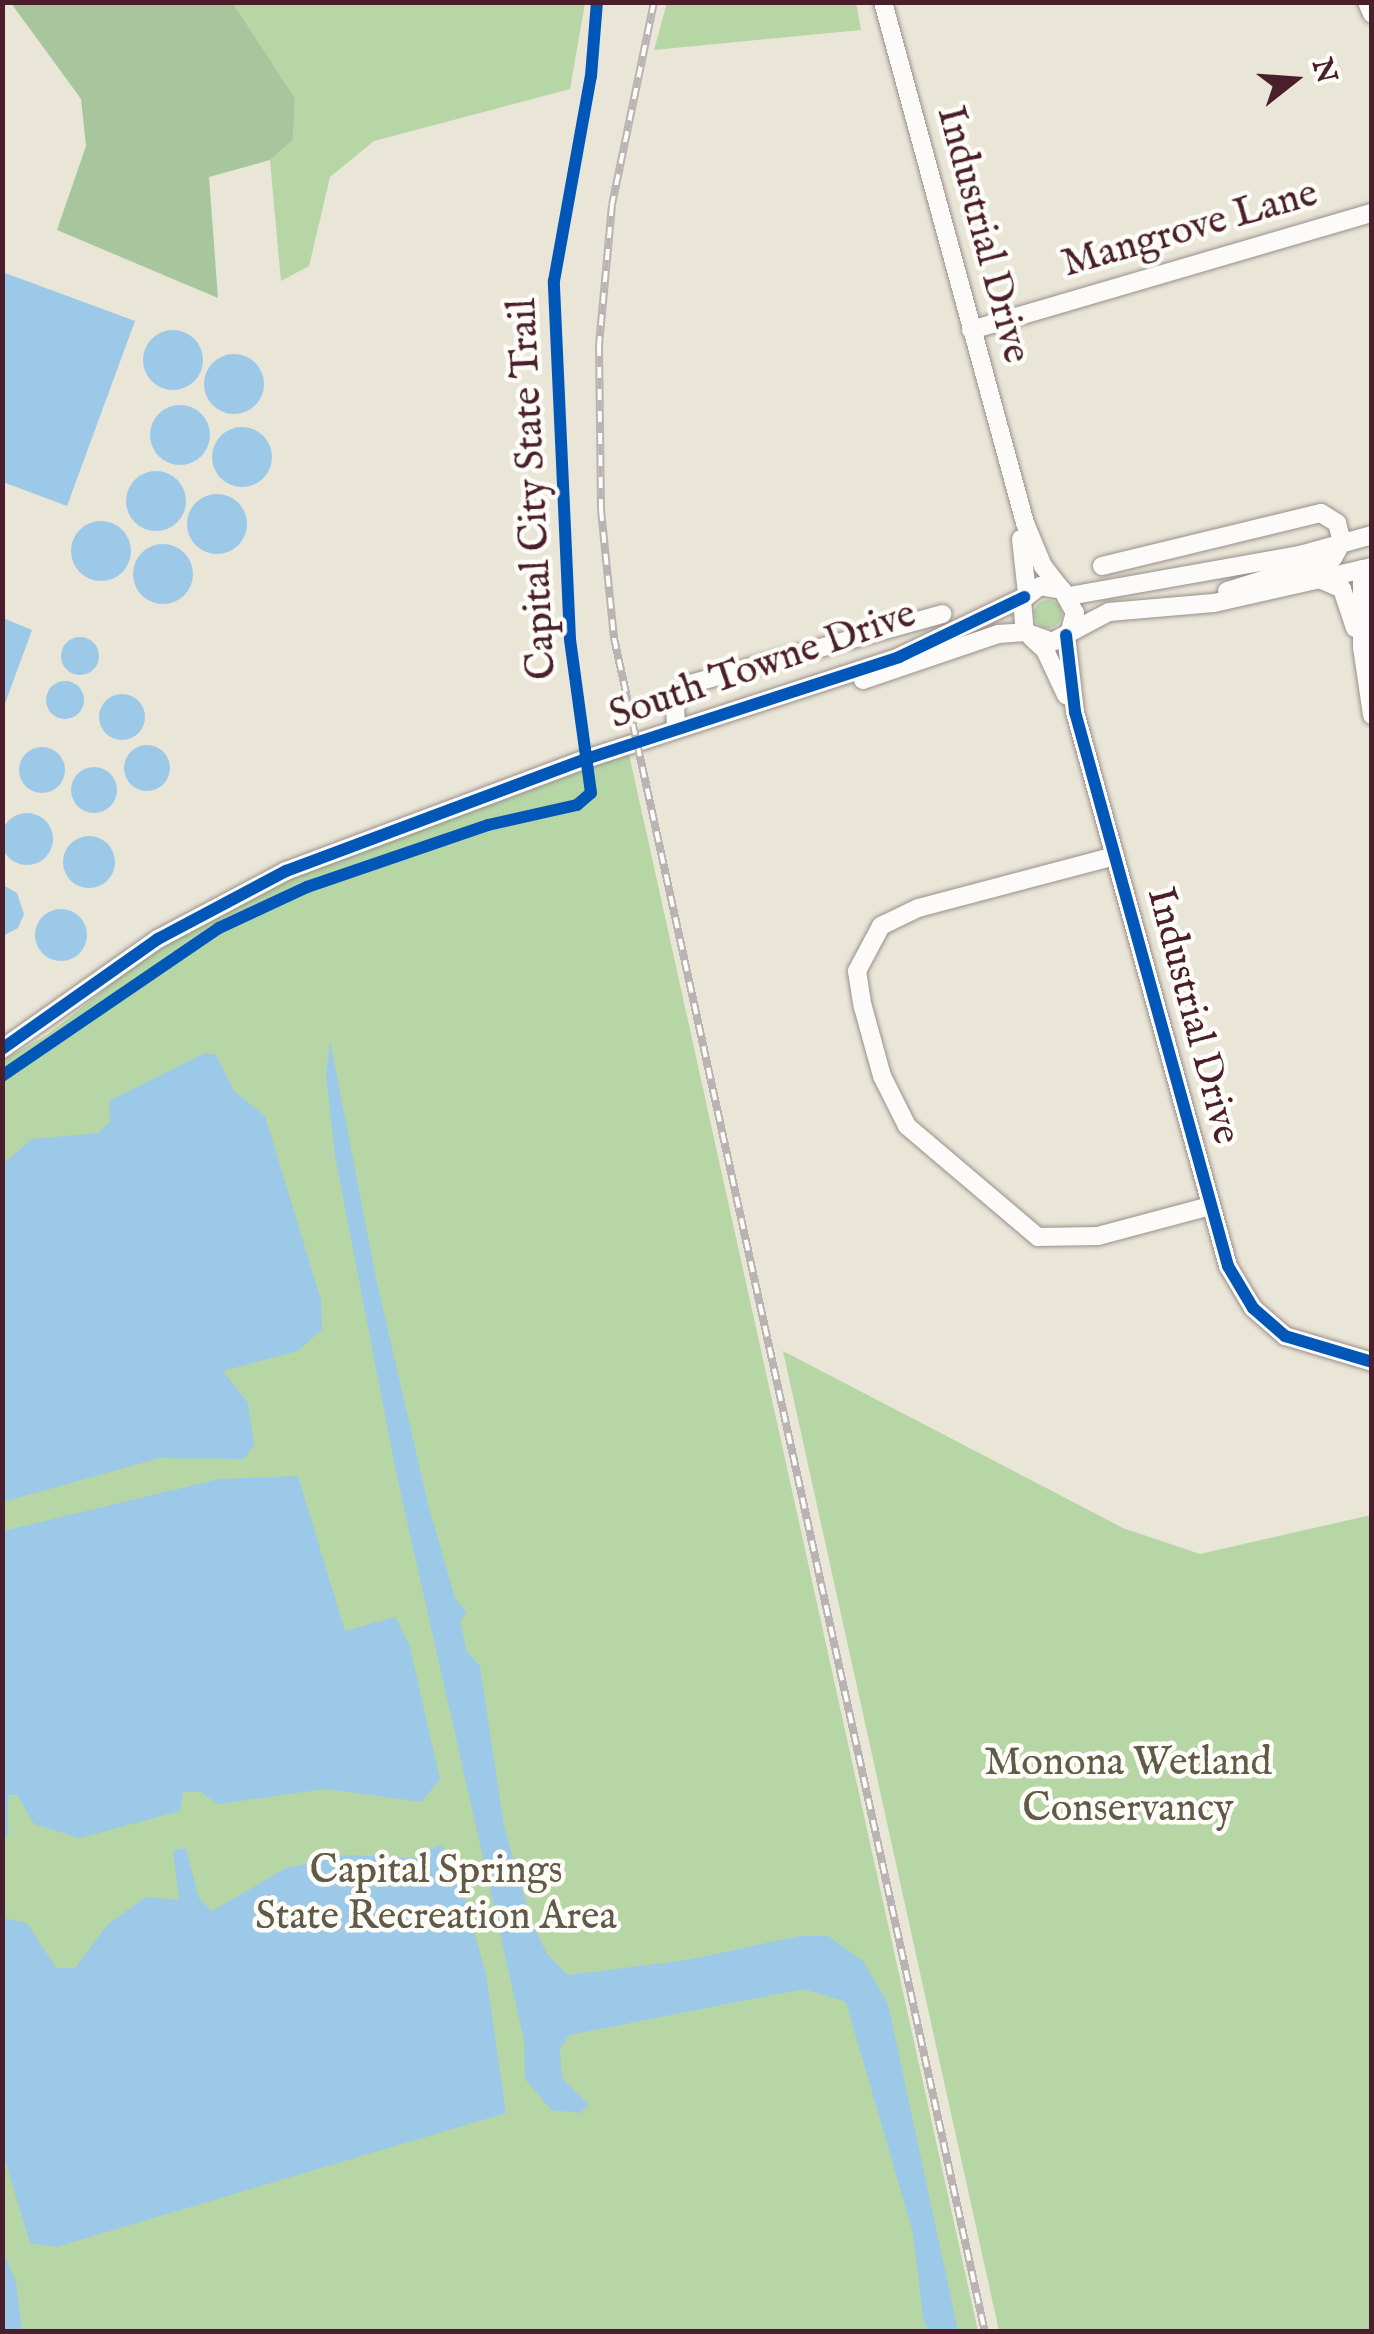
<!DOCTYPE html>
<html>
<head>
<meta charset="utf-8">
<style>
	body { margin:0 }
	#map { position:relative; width:1374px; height:2334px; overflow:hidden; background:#e9e5d7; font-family:"IM FELL English",serif }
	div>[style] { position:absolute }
	.green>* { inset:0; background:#b6d6a6 }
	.round { border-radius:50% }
	.forest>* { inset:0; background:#a7c69d }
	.water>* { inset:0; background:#9cc9e8 }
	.roads { filter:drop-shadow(0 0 2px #998f8b) drop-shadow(0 0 2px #998f8b) }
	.minor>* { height:18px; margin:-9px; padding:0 9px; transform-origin:9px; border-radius:9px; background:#fcfbf9 }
	.rail>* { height:8px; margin-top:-4px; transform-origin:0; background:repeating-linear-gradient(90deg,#fdfcf7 0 11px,#b9b4b3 0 22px); box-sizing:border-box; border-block:2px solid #b9b4b3 }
	.cycleway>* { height:12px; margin:-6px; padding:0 6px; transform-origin:6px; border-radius:6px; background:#0057b8 }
	span { translate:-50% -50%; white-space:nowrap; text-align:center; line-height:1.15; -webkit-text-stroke:9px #fdfcf7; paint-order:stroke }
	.street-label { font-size:40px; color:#4a1f2b }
	.park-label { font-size:40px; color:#615a48 }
	.frame { position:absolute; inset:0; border:5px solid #4a1f2b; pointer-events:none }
	.north { position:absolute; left:1244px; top:30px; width:100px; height:100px; -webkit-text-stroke:8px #fdfcf7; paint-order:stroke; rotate:73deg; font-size:28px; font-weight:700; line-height:40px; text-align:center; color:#4a1f2b }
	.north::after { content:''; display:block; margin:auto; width:35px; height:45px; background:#4a1f2b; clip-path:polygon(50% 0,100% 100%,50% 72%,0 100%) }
</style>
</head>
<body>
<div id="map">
	<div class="green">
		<i style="clip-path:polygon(233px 3px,585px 3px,570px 89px,374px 141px,330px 177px,309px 266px,281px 281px,270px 160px,293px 140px,295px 98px)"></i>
		<i style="clip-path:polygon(667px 3px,856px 3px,861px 30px,654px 50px)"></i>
		<i class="round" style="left:1034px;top:600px;width:28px;height:28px"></i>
		<i style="clip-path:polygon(629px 754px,978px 2331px,2px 2331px,3px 1060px,47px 1035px,153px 951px,266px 887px)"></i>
		<i style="clip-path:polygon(783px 1351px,1123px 1528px,1200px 1554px,1371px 1515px,1371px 2331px,999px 2331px)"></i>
	</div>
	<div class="forest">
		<i style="clip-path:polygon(11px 3px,233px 3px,295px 98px,293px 140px,270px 160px,209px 177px,218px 298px,57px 230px,86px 146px,81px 99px)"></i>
	</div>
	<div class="water">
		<i style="clip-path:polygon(5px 273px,135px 321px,67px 506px,3px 482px)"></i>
		<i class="round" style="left:143px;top:330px;width:60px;height:60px"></i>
		<i class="round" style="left:204px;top:354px;width:60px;height:60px"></i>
		<i class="round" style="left:150px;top:405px;width:60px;height:60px"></i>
		<i class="round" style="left:212px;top:427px;width:60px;height:60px"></i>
		<i class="round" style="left:126px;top:471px;width:60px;height:60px"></i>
		<i class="round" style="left:187px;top:494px;width:60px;height:60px"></i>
		<i class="round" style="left:71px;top:521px;width:60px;height:60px"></i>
		<i class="round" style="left:133px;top:544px;width:60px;height:60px"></i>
		<i style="clip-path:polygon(3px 618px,32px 630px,3px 709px)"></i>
		<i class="round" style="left:61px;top:637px;width:38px;height:38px"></i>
		<i class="round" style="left:46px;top:681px;width:38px;height:38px"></i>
		<i class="round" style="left:99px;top:694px;width:46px;height:46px"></i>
		<i class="round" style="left:124px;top:745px;width:46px;height:46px"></i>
		<i class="round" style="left:19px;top:747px;width:46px;height:46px"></i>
		<i class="round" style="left:71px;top:767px;width:46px;height:46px"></i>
		<i class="round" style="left:1px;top:813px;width:52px;height:52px"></i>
		<i class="round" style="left:63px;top:836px;width:52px;height:52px"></i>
		<i style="clip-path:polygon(3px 885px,17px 893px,24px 914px,18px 928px,3px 936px)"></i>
		<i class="round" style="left:35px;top:909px;width:52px;height:52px"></i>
		<i style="clip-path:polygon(330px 1040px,376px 1278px,428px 1504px,455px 1598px,467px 1613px,460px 1621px,467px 1652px,480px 1666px,504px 1827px,532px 1923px,547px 1954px,568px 1975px,687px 1960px,800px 1936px,828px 1936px,863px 1961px,888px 2004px,958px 2331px,928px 2331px,923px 2318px,913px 2233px,846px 2002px,804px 1989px,569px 2035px,560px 2049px,562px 2078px,589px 2105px,579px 2113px,551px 2110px,525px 2079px,524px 2040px,396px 1472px,335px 1156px,326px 1076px)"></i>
		<i style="clip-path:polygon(205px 1053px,216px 1055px,234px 1091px,265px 1116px,321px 1300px,322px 1329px,298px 1351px,223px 1371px,248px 1403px,254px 1445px,244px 1459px,160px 1458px,3px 1502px,3px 1164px,32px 1139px,98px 1133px,110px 1122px,109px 1101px)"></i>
		<i style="clip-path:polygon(298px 1476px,345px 1631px,395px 1617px,409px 1644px,440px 1779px,422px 1802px,325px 1789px,218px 1804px,201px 1792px,183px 1792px,180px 1811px,80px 1838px,34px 1824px,17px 1795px,8px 1795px,8px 1835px,3px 1840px,3px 1531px,219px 1479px)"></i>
		<i style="clip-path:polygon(439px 1845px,453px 1855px,486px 1974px,506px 2113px,56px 2247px,30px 2243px,3px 2154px,3px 1918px,27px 1923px,56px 1968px,75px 1968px,108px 1924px,146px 1897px,179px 1900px,173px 1850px,186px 1848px,199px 1898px,212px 1911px,286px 1868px,347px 1855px,416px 1858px)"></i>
		<i style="clip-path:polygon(2px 2249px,16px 2282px,22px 2331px,3px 2331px)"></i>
	</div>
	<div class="roads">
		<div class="minor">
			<i style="left:883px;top:2px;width:540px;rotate:74.75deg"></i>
			<i style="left:1025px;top:523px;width:47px;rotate:67.3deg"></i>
			<i style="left:1043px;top:566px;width:31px;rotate:52deg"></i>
			<i style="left:1367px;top:2px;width:13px;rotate:67deg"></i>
			<i style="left:971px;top:330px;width:418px;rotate:-16.3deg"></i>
			<i style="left:1021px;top:539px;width:54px;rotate:83.7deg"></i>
			<i style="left:1102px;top:566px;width:225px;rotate:-13.6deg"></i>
			<i style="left:1321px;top:513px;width:19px;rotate:32deg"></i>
			<i style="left:1337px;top:523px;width:20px;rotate:75deg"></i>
			<i style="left:1342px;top:542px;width:18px;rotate:119deg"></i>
			<i style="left:1333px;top:558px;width:111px;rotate:162.7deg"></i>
			<i style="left:1362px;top:569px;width:78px;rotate:90deg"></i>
			<i style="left:1362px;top:647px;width:69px;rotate:81.6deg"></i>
			<i style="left:1319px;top:579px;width:25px;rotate:23deg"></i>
			<i style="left:1342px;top:589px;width:41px;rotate:71.6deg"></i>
			<i style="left:1069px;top:596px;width:235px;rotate:-10.1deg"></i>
			<i style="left:1300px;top:555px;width:75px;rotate:-15.5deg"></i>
			<i style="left:1070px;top:630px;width:18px;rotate:-74deg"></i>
			<i style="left:1075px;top:613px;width:26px;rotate:-119deg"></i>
			<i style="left:1062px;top:590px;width:22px;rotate:-170deg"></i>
			<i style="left:1040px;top:586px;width:23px;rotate:142deg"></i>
			<i style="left:1022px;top:600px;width:32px;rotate:85deg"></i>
			<i style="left:1025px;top:632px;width:29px;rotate:20deg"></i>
			<i style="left:1052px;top:642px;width:64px;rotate:-27.8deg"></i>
			<i style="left:1109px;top:612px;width:105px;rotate:-4.9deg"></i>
			<i style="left:1214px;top:603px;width:162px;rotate:-12.8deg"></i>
			<i style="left:1066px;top:635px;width:78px;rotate:83.3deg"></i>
			<i style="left:1075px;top:712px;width:575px;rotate:74.56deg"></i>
			<i style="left:1228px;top:1266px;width:49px;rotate:59.2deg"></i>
			<i style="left:1253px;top:1308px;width:43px;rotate:41.2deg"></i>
			<i style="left:1285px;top:1336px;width:91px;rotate:16.6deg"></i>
			<i style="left:1031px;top:637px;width:19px;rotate:43deg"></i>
			<i style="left:1045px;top:650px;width:50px;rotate:65deg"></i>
			<i style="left:863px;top:680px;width:143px;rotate:-18.8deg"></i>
			<i style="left:998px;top:634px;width:27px;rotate:-4deg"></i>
			<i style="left:676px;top:729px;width:29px;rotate:-92deg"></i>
			<i style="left:675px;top:700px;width:22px;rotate:-47deg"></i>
			<i style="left:690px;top:684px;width:262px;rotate:-15.5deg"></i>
			<i style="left:1115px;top:856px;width:204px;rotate:165.2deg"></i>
			<i style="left:918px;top:908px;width:41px;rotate:154.1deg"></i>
			<i style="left:881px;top:926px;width:51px;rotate:118.1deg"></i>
			<i style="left:857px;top:971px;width:36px;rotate:81deg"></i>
			<i style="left:863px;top:1007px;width:72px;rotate:74.6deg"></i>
			<i style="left:882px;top:1076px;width:56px;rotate:63.4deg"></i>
			<i style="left:907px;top:1126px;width:172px;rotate:40.3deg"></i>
			<i style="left:1038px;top:1237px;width:60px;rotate:-1deg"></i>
			<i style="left:1098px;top:1236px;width:116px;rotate:-15deg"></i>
			<i style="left:2px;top:1049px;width:191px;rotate:-35.2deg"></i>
			<i style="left:158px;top:939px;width:145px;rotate:-28deg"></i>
			<i style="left:286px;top:871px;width:323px;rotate:-20.5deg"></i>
			<i style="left:589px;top:758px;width:326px;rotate:-18deg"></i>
			<i style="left:899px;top:657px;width:139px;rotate:-25.6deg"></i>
		</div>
	</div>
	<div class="rail">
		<i style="left:654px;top:2px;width:207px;rotate:101.7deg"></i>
		<i style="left:612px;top:205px;width:141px;rotate:95.3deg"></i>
		<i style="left:599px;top:345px;width:165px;rotate:89.3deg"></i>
		<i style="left:601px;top:510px;width:129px;rotate:84.2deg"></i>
		<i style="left:614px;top:638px;width:1734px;rotate:77.65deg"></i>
	</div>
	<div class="cycleway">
		<i style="left:1066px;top:635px;width:78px;rotate:83.3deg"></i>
		<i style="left:1075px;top:712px;width:575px;rotate:74.56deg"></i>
		<i style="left:1228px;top:1266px;width:49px;rotate:59.2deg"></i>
		<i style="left:1253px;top:1308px;width:43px;rotate:41.2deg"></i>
		<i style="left:1285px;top:1336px;width:91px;rotate:16.6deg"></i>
		<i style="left:2px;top:1049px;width:191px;rotate:-35.2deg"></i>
		<i style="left:158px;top:939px;width:145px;rotate:-28deg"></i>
		<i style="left:286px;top:871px;width:323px;rotate:-20.5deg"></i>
		<i style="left:589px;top:758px;width:326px;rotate:-18deg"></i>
		<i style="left:899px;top:657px;width:139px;rotate:-25.6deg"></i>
		<i style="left:2px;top:1076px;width:263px;rotate:-34.3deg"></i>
		<i style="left:219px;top:928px;width:97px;rotate:-25deg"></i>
		<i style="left:307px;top:887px;width:191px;rotate:-18.9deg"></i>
		<i style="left:488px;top:825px;width:91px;rotate:-12.7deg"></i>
		<i style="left:577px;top:805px;width:18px;rotate:-41deg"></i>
		<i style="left:591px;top:793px;width:155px;rotate:-97.8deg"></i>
		<i style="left:570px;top:639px;width:358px;rotate:-92.6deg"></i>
		<i style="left:554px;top:281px;width:208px;rotate:-79.8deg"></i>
		<i style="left:591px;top:76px;width:74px;rotate:-85.4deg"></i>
	</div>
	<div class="street-label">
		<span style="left:1190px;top:230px;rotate:-16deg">Mangrove Lane</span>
		<span style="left:982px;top:235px;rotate:75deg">Industrial Drive</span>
		<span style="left:534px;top:489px;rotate:-93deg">Capital City State Trail</span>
		<span style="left:763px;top:666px;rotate:-19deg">South Towne Drive</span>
		<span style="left:1192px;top:1016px;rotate:75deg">Industrial Drive</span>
	</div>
	<div class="park-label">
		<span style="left:1128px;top:1787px">Monona Wetland<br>Conservancy</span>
		<span style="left:436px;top:1895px">Capital Springs<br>State Recreation Area</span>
	</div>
	<div class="frame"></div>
	<div class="north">N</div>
</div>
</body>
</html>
